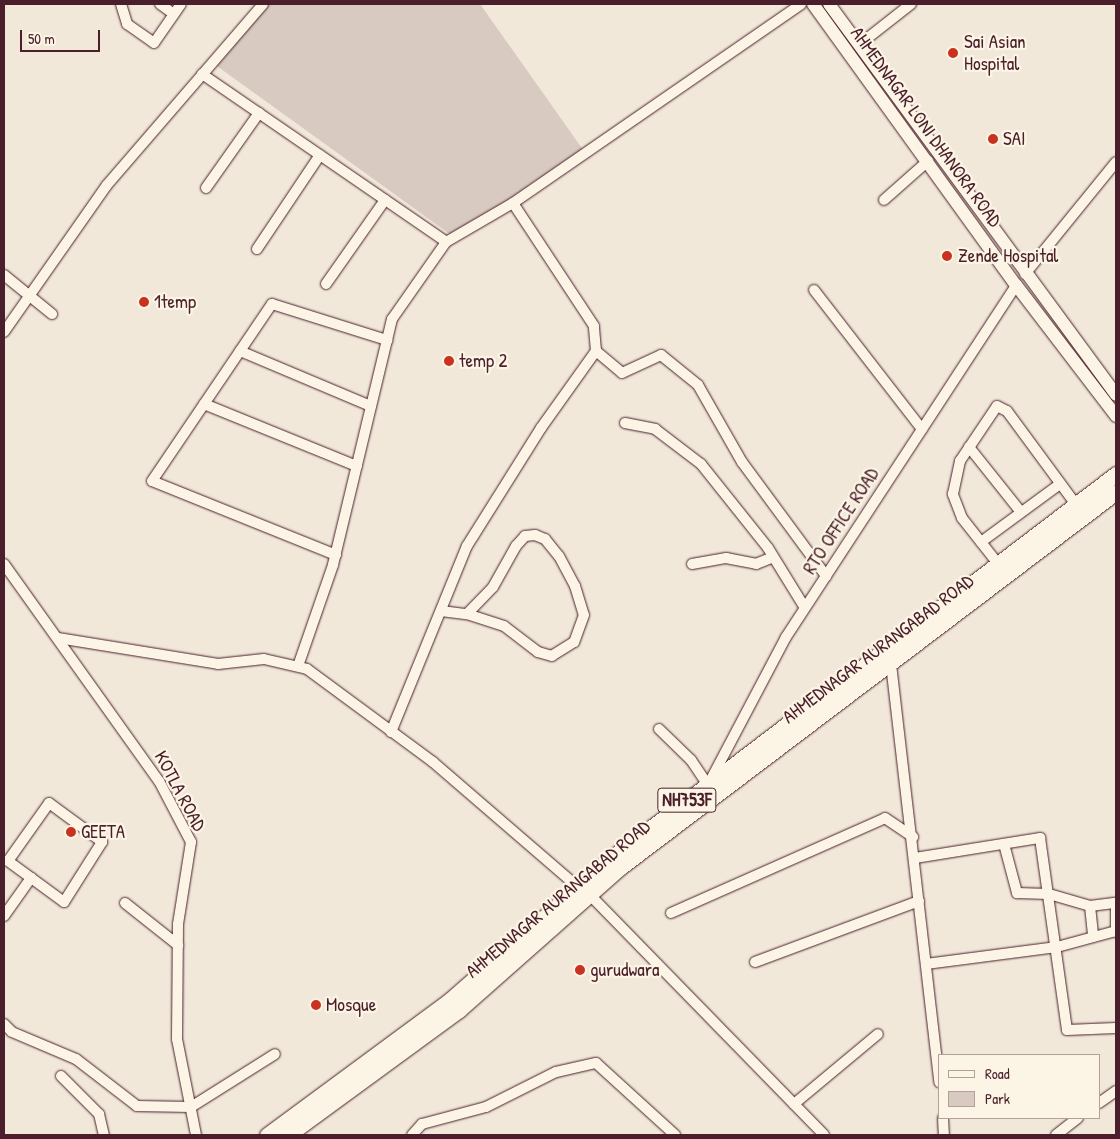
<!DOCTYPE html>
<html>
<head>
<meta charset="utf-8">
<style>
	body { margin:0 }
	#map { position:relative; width:1120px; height:1139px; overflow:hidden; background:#f1e8da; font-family:"Patrick Hand",sans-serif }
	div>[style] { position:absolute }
	.green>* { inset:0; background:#d8cac0 }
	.roads { filter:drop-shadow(0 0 1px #4a1f2b) drop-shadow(0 0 1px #4a1f2b) }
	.minor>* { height:10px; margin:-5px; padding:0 5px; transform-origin:5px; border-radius:5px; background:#fcf5e5 }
	.major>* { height:12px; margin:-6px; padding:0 6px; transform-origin:6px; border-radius:6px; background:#fcf5e5 }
	.highway>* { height:15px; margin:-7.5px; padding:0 7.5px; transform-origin:7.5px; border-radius:7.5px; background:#fcf5e5 }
	.dots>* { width:14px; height:14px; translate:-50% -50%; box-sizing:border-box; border:2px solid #fcf5e5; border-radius:50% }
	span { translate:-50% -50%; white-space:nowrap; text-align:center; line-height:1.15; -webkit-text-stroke:4.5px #fcf5e5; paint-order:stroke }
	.shield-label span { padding:1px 4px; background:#fcf5e5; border:1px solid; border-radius:4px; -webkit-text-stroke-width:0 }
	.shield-label { font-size:18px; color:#4a1f2b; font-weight:700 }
	.poi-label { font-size:19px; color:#4a1f2b }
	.left { translate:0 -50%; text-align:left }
	.street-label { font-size:19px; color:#4a1f2b }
	.frame { position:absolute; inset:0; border:5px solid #4a1f2b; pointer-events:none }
	.legend { position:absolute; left:938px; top:1054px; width:162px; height:65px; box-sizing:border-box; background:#fcf5e5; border:1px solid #b59f9b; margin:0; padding:6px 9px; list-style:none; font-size:15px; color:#4a1f2b }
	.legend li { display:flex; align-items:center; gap:10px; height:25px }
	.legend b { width:25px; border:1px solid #b59f9b }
	.scale { position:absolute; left:20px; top:30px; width:80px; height:22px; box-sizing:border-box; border:2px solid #4a1f2b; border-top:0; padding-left:6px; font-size:15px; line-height:18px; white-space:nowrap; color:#4a1f2b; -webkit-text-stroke:4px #fcf5e5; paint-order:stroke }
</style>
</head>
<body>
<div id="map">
	<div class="green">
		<i style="clip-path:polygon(260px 4px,480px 4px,586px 154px,451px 235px,210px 61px)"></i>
	</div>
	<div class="roads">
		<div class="minor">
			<i style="left:121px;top:4px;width:21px;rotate:73deg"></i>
			<i style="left:127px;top:24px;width:33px;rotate:35deg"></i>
			<i style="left:154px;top:43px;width:47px;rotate:-55.3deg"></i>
			<i style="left:160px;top:4px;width:17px;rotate:36deg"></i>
			<i style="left:860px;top:44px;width:65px;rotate:-38.1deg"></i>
			<i style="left:202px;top:74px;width:296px;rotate:34.5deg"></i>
			<i style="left:446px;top:242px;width:94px;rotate:125deg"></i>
			<i style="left:392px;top:319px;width:253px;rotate:103.5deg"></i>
			<i style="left:333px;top:565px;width:107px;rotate:109.1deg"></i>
			<i style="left:206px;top:188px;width:92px;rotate:-54.8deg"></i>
			<i style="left:884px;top:200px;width:59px;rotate:-41.6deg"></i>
			<i style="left:446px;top:242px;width:78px;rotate:-30.2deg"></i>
			<i style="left:257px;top:249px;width:113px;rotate:-56.2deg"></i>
			<i style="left:1025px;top:274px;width:144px;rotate:-50.9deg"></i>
			<i style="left:4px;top:275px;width:62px;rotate:39.1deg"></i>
			<i style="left:326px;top:284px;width:103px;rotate:-54.9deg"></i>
			<i style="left:814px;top:290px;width:176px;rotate:52.2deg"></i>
			<i style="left:4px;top:332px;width:179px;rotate:-55deg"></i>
			<i style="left:107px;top:185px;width:239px;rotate:-49.2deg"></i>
			<i style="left:240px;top:351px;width:142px;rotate:22.8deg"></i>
			<i style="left:596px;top:351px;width:34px;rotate:40deg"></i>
			<i style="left:622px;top:373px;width:43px;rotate:-24.8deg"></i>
			<i style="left:661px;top:355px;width:48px;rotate:39deg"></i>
			<i style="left:698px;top:385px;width:89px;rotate:60.3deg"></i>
			<i style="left:742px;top:462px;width:142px;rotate:53.6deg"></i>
			<i style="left:204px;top:404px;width:165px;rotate:22.1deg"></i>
			<i style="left:625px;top:423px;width:31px;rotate:11deg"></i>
			<i style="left:655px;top:429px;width:58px;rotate:37.3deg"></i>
			<i style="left:701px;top:464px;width:107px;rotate:51.4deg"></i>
			<i style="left:768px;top:548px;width:70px;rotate:58.3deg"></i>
			<i style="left:969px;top:447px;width:82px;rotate:51.4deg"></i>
			<i style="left:981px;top:542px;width:98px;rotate:-36.3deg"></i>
			<i style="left:336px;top:555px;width:198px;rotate:-158.1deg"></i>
			<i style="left:152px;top:481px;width:214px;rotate:-55.9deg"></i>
			<i style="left:272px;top:304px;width:121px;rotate:17.4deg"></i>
			<i style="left:4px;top:564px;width:267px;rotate:54.5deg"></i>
			<i style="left:159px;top:781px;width:69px;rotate:62.3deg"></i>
			<i style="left:191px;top:842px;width:83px;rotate:99deg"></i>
			<i style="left:178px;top:924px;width:115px;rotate:90.5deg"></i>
			<i style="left:177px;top:1039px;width:98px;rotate:78.8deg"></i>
			<i style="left:692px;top:564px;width:35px;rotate:-10deg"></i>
			<i style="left:726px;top:558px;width:31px;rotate:11deg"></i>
			<i style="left:756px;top:564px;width:18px;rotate:-22deg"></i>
			<i style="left:999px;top:565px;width:60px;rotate:-128.2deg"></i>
			<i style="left:962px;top:518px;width:26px;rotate:-111deg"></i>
			<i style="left:953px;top:494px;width:34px;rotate:-78deg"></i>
			<i style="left:960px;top:461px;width:66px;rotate:-56.1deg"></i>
			<i style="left:997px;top:406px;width:11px;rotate:27deg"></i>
			<i style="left:1007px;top:411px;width:118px;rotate:53.6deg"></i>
			<i style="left:441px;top:611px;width:26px;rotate:7deg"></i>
			<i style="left:467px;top:614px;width:37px;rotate:-46deg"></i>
			<i style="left:493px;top:587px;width:47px;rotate:-60.7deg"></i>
			<i style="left:516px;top:546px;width:13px;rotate:-48deg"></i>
			<i style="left:525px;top:536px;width:10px;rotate:-6deg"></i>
			<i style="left:535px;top:535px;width:11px;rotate:22deg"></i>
			<i style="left:545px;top:539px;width:22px;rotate:51deg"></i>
			<i style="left:559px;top:556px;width:34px;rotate:62deg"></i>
			<i style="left:575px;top:586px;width:30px;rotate:73deg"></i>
			<i style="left:584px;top:615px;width:29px;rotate:110deg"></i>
			<i style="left:574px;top:642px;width:26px;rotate:148deg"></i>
			<i style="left:552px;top:656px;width:15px;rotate:-164deg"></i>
			<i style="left:538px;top:652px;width:43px;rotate:-142.6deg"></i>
			<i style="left:504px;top:626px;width:39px;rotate:-162deg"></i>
			<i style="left:58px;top:638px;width:162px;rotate:9.2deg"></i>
			<i style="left:218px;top:664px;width:46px;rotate:-6.2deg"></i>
			<i style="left:264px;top:659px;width:44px;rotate:13.1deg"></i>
			<i style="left:307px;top:669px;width:157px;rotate:36.4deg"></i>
			<i style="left:433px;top:762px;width:191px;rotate:40.8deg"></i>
			<i style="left:891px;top:664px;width:421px;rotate:83.4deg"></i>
			<i style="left:659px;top:729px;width:45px;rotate:44.1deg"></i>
			<i style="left:691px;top:760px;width:30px;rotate:56deg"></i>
			<i style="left:708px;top:785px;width:167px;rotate:-62.2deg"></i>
			<i style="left:786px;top:637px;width:420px;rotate:-56.8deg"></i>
			<i style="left:391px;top:732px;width:201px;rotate:-67.8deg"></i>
			<i style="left:467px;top:546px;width:139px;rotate:-57.9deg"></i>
			<i style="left:541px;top:428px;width:95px;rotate:-54.5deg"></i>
			<i style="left:596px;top:351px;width:25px;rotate:-95deg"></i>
			<i style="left:594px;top:326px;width:147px;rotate:-123.4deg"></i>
			<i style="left:513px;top:203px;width:350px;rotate:-34.6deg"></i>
			<i style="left:49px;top:803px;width:66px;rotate:36.3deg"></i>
			<i style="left:102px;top:842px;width:71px;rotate:122.3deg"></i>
			<i style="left:64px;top:902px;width:69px;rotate:-143.8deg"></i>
			<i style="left:8px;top:861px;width:71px;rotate:-54.7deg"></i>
			<i style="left:1004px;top:844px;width:51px;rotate:75.1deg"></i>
			<i style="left:1017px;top:893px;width:32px;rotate:2deg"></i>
			<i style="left:1049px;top:894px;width:43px;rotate:16.3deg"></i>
			<i style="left:1090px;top:906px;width:26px;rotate:-7deg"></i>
			<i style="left:1116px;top:903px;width:29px;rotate:90deg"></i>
			<i style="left:915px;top:858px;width:127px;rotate:-9.1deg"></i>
			<i style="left:1040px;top:838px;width:194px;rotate:82deg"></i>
			<i style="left:1067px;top:1030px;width:49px;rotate:-2.3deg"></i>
			<i style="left:590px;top:895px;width:335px;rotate:45.7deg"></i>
			<i style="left:125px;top:903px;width:68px;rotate:38.4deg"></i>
			<i style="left:1090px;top:906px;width:31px;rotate:84deg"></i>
			<i style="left:671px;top:913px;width:234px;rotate:-23.9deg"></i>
			<i style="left:885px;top:818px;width:34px;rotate:34deg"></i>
			<i style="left:4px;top:916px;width:47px;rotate:-54.6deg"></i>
			<i style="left:755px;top:962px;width:175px;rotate:-20.4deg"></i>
			<i style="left:926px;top:964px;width:132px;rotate:-7.4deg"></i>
			<i style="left:1057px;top:947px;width:61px;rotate:-15.2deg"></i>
			<i style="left:4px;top:1024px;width:11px;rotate:45deg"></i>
			<i style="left:12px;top:1032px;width:69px;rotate:22.9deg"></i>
			<i style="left:76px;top:1059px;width:77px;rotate:37.6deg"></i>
			<i style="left:137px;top:1106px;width:54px;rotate:1.1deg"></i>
			<i style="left:191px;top:1107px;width:99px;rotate:-32.2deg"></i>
			<i style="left:61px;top:1076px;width:54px;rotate:45deg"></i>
			<i style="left:99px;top:1114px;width:22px;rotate:77deg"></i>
			<i style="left:1099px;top:1103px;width:21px;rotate:-35deg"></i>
			<i style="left:794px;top:1104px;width:109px;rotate:-39.8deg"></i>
			<i style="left:943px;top:1118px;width:17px;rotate:87deg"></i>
			<i style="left:412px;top:1135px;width:15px;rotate:-48deg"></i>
			<i style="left:422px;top:1124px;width:66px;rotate:-14.9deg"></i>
			<i style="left:486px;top:1107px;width:78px;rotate:-26.6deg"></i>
			<i style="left:556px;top:1072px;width:41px;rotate:-12.7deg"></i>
			<i style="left:596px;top:1063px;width:107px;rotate:42.3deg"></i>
			<i style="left:1056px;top:1135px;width:28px;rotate:-38deg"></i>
		</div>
		<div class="major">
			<i style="left:813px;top:4px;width:347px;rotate:54.2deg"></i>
			<i style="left:1016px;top:285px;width:165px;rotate:52.6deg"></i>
			<i style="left:829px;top:4px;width:485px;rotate:53.7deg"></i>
		</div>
		<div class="highway">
			<i style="left:267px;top:1135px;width:227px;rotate:-36.4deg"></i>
			<i style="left:450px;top:1000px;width:218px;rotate:-41.3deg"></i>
			<i style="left:614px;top:856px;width:631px;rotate:-37.27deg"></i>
			<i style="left:288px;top:1135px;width:212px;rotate:-36.2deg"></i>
			<i style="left:459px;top:1010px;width:217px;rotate:-41.5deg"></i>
			<i style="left:622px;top:866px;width:620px;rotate:-37.13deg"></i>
		</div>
	</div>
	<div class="dots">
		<i style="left:953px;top:53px;background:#c8321e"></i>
		<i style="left:993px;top:139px;background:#c8321e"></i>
		<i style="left:947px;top:256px;background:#c8321e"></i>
		<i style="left:144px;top:302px;background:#c8321e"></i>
		<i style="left:449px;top:361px;background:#c8321e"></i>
		<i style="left:71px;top:832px;background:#c8321e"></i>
		<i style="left:580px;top:970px;background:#c8321e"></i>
		<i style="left:316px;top:1005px;background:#c8321e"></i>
	</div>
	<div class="shield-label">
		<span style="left:687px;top:800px">NH753F</span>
	</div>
	<div class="poi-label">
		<span class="left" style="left:964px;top:53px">Sai Asian<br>Hospital</span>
		<span class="left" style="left:1003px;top:139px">SAI</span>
		<span class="left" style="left:958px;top:256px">Zende Hospital</span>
		<span class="left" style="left:154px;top:302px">1temp</span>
		<span class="left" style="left:459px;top:361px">temp 2</span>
		<span class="left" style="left:81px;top:832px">GEETA</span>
		<span class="left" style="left:590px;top:970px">gurudwara</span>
		<span class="left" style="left:326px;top:1005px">Mosque</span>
	</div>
	<div class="street-label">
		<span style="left:926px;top:127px;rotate:54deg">AHMEDNAGAR LONI DHANORA ROAD</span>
		<span style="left:841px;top:521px;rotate:-57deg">RTO OFFICE ROAD</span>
		<span style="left:878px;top:649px;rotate:-37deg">AHMEDNAGAR AURANGABAD ROAD</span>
		<span style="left:180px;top:791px;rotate:62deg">KOTLA ROAD</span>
		<span style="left:558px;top:899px;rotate:-40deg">AHMEDNAGAR AURANGABAD ROAD</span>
	</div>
	<div class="frame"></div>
	<ul class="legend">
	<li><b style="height:6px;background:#fcf5e5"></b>Road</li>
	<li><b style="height:14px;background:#d8cac0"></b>Park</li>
	</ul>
	<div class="scale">50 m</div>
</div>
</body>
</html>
